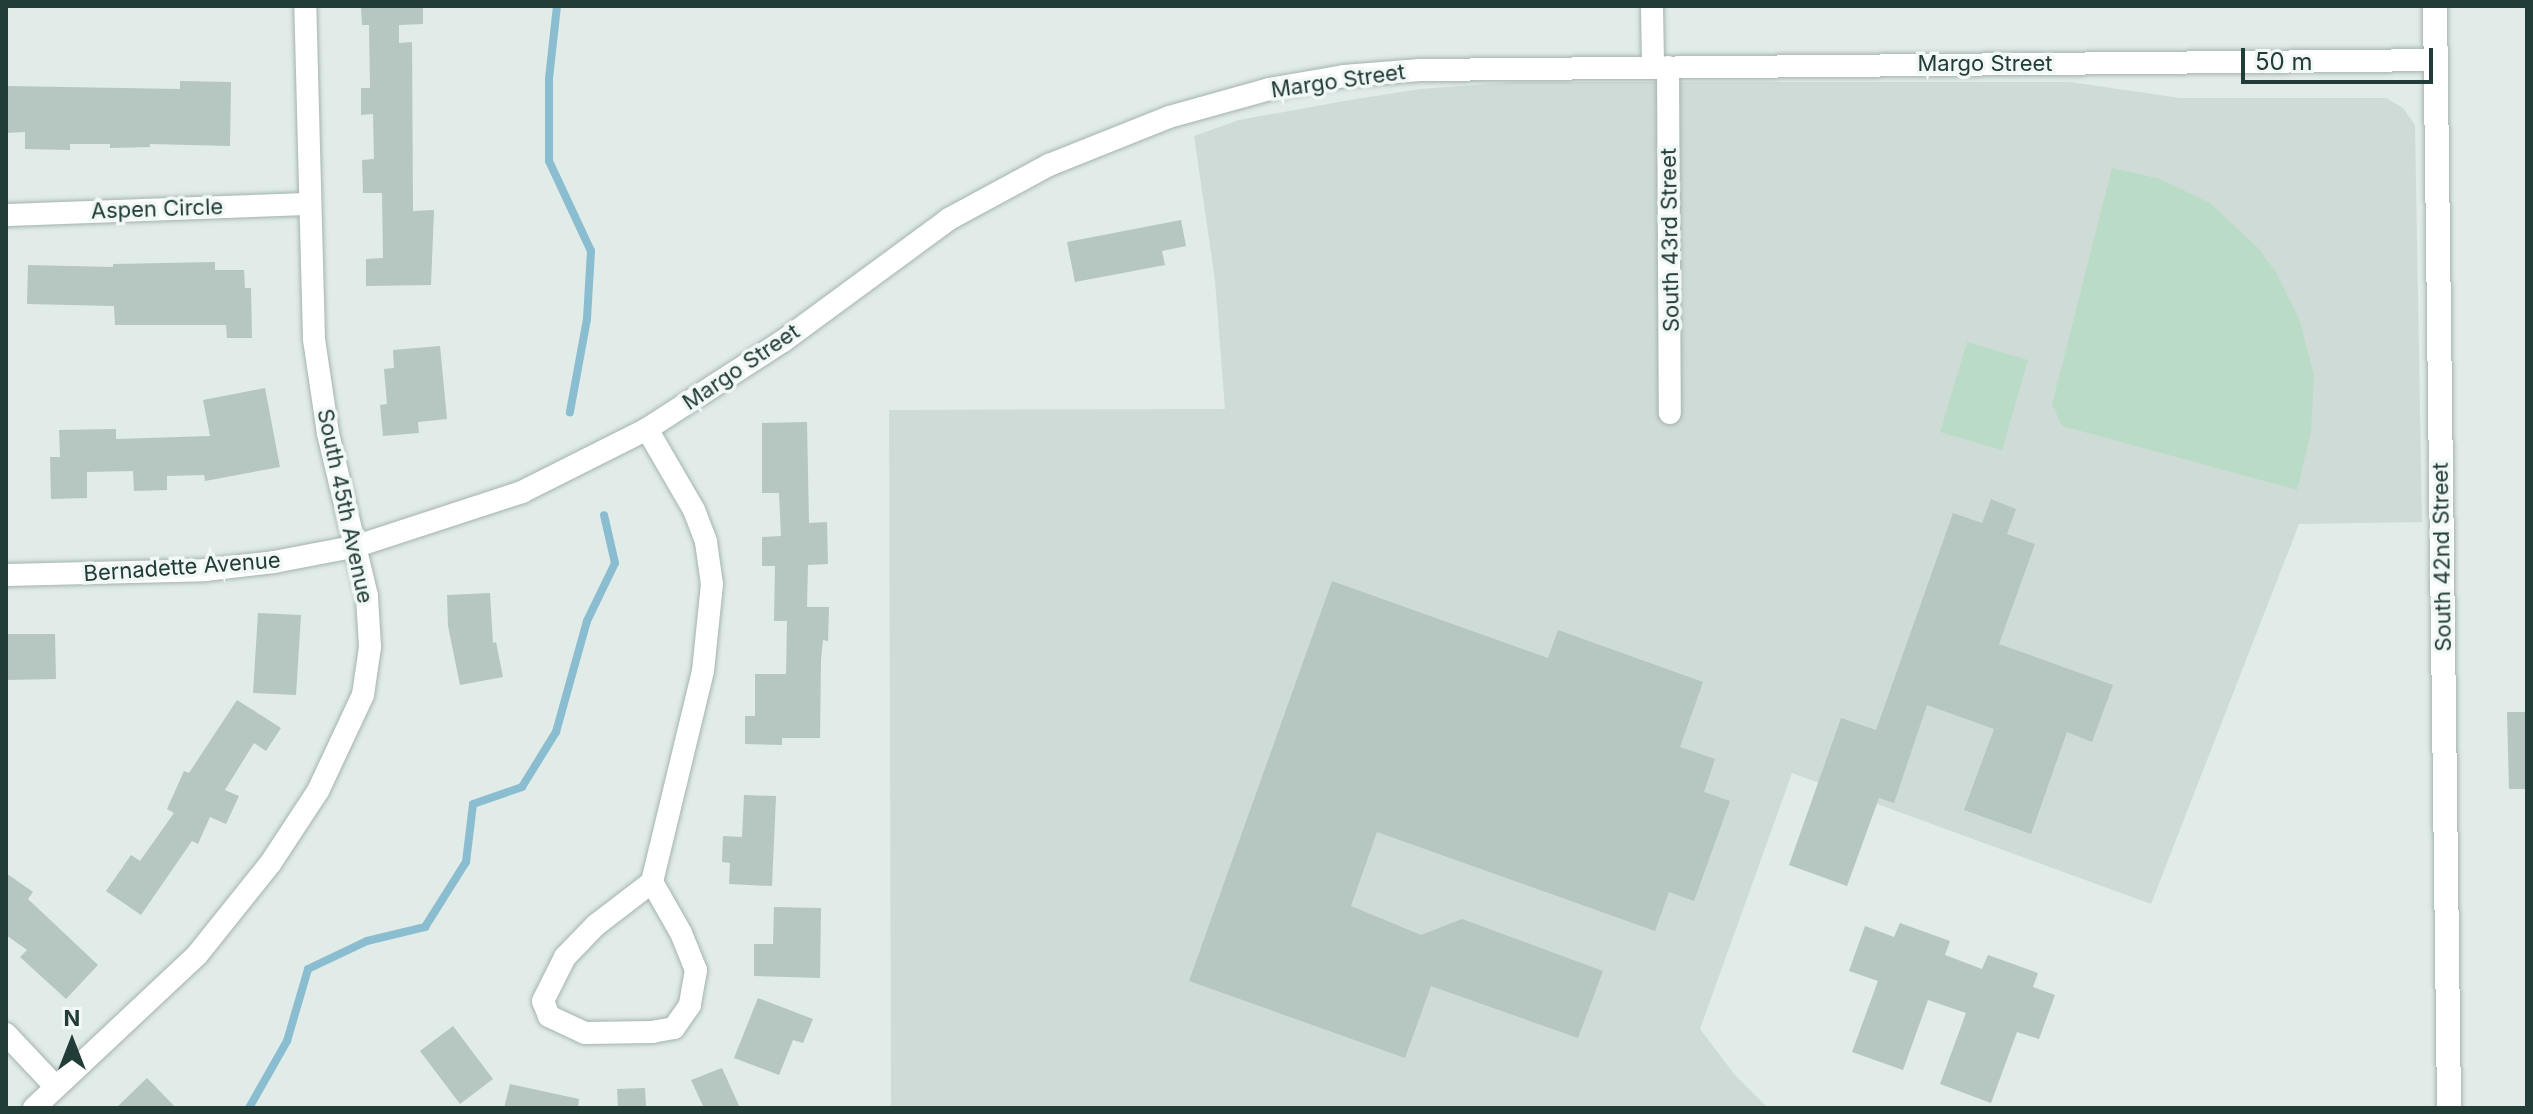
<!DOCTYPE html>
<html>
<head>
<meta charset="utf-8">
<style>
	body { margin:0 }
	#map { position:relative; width:2533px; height:1114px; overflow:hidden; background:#e1ebe8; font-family:Inter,sans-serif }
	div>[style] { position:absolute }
	.built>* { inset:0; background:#cfdbd7 }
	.green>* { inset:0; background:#badcc7 }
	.stream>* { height:8px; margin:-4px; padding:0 4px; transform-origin:4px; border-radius:4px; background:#8abdd0 }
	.building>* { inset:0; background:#b6c6c1 }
	.roads { filter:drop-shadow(0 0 2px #a4b3b0) drop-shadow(0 0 2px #a4b3b0) }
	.street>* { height:22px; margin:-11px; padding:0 11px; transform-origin:11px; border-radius:11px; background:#fff }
	.secondary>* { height:24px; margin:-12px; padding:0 12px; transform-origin:12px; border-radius:12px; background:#fff }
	span { translate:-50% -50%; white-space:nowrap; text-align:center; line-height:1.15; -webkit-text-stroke:7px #f1f8f5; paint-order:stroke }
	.street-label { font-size:22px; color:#223c38 }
	.frame { position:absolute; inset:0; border:8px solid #223c38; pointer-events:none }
	.north { position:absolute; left:32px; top:1002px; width:80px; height:80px; -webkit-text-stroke:6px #f1f8f5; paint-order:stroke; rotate:0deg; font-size:22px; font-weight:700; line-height:32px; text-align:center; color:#223c38 }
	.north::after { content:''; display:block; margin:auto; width:28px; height:36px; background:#223c38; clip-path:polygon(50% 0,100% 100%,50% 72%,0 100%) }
	.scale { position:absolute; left:2241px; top:48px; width:192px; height:36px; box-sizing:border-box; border:4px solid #223c38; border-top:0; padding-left:10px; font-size:24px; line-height:28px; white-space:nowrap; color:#223c38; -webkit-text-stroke:6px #f1f8f5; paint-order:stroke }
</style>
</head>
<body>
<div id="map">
	<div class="built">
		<i style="clip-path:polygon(1515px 82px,2070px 82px,2180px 98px,2386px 98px,2403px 108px,2415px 125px,2422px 522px,2299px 524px,2151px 904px,1792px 773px,1700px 1029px,1734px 1074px,1768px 1108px,891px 1108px,889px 410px,1225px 409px,1215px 280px,1194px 136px,1239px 120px,1350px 100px,1420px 89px)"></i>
	</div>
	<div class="green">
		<i style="clip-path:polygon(2112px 168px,2160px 179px,2210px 203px,2258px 248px,2276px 272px,2300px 321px,2314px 376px,2311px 432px,2297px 490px,2062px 426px,2052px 404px)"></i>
		<i style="clip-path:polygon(1967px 342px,2028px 360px,2002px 450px,1940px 432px)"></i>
	</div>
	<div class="stream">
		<i style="left:557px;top:6px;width:73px;rotate:96.3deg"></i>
		<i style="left:549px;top:79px;width:82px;rotate:90deg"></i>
		<i style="left:549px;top:161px;width:99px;rotate:65deg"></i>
		<i style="left:591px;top:251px;width:68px;rotate:93.4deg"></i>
		<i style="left:587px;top:319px;width:95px;rotate:100.4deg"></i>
		<i style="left:249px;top:1108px;width:77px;rotate:-60.4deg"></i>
		<i style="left:287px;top:1041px;width:75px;rotate:-73.7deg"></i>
		<i style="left:308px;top:969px;width:65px;rotate:-25.4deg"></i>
		<i style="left:367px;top:941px;width:60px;rotate:-13.6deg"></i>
		<i style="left:425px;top:927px;width:77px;rotate:-57.8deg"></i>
		<i style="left:466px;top:862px;width:58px;rotate:-83.1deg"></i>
		<i style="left:473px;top:804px;width:52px;rotate:-19.1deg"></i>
		<i style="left:522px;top:787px;width:65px;rotate:-58.3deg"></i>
		<i style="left:556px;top:732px;width:115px;rotate:-74.4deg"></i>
		<i style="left:587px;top:621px;width:64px;rotate:-64.2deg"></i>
		<i style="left:615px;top:563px;width:49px;rotate:-102.9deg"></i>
	</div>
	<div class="building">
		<i style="clip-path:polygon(361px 6px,423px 6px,423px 24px,399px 25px,399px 43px,412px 42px,413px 211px,434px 210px,431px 285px,366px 286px,366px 259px,383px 258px,382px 193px,363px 193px,362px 160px,374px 159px,373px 114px,361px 115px,361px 88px,370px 88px,369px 25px,362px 25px)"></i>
		<i style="clip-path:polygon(180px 81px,231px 82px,230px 146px,150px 144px,150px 147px,110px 148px,110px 144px,70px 144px,70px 150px,25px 149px,25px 132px,6px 133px,6px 86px,180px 89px)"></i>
		<i style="clip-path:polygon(1181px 220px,1186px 246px,1162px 251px,1165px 265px,1075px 282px,1067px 242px)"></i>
		<i style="clip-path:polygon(215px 262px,215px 270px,244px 270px,245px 288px,251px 288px,252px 338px,227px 338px,226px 325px,115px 325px,114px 306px,27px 304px,28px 265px,113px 267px,113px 264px)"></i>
		<i style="clip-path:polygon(440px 346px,447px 419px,418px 422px,419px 433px,383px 436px,380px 405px,387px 404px,384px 369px,394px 368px,393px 350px)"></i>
		<i style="clip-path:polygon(265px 388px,280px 467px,205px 481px,204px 475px,167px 476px,167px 490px,134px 491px,133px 471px,87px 472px,87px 498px,51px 499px,50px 457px,60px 457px,59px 430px,116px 429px,116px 439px,210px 436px,203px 400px)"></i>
		<i style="clip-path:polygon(807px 422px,809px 523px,827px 522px,828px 564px,808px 565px,807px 607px,829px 607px,828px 641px,823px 640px,821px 660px,820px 738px,782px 738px,782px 745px,745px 744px,745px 716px,755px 716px,755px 674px,786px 674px,787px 621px,774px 621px,775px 566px,762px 566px,762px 537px,781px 536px,779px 493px,762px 493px,762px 423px)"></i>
		<i style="clip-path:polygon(1991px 499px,2016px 509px,2007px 534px,2035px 544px,1999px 644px,2113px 685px,2092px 742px,2067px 732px,2031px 834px,1964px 810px,1994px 729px,1927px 705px,1894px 803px,1879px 798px,1847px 886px,1789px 865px,1841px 718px,1876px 730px,1953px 513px,1982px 523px)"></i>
		<i style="clip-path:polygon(1332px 581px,1548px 658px,1558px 630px,1703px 682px,1680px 747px,1715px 759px,1704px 792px,1730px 801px,1694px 901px,1669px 892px,1655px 931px,1377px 832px,1351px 906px,1421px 935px,1462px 919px,1603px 971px,1578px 1038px,1431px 986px,1405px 1058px,1189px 981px)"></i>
		<i style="clip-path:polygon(490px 593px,493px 643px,496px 642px,503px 677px,460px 685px,448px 626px,447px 595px)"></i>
		<i style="clip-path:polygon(258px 613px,301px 615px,296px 695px,253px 693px)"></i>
		<i style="clip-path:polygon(6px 634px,55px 634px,56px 679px,6px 680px)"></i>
		<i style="clip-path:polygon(237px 700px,281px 728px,266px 751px,254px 743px,225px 790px,239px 796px,226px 824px,210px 817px,198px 844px,192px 841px,141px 915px,106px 891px,131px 855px,140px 861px,174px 813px,167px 809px,184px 771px,189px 773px)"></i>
		<i style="clip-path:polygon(2507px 712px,2527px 712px,2527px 789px,2509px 789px)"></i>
		<i style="clip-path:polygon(744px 795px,776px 796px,772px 886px,729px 884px,730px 863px,722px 862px,723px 836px,742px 837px)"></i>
		<i style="clip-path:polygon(6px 873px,33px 892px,28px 899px,98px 965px,66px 999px,20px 957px,27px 950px,6px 935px)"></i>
		<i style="clip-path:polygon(774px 907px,821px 908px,820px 978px,754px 976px,754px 944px,773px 944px)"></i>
		<i style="clip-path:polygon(1900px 923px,1950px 941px,1945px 955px,1982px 969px,1988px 955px,2038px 973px,2033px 987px,2055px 995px,2039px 1039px,2017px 1032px,1991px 1103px,1940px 1084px,1966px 1013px,1928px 1000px,1903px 1070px,1852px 1052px,1878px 981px,1849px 971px,1865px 926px,1894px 937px)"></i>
		<i style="clip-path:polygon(758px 998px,813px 1019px,803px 1043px,793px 1040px,779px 1075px,734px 1058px)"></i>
		<i style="clip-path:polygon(453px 1026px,493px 1079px,460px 1104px,420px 1051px)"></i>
		<i style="clip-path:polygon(722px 1068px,740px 1108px,704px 1108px,691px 1080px)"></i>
		<i style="clip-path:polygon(147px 1078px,176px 1108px,116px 1108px)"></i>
		<i style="clip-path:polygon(510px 1084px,579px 1099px,578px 1108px,504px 1108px)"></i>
		<i style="clip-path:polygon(645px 1088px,646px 1108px,618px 1108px,617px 1089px)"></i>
	</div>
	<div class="roads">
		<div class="street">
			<i style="left:1652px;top:6px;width:60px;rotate:89deg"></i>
			<i style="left:1668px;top:67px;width:346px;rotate:89.7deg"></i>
			<i style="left:6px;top:215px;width:303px;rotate:-2.1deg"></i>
			<i style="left:647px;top:429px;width:94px;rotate:59.9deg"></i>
			<i style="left:694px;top:510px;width:34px;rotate:69deg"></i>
			<i style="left:706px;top:542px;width:42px;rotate:81.9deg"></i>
			<i style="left:712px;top:584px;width:87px;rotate:95.9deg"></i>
			<i style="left:703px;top:671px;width:217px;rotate:103.6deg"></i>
			<i style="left:6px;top:575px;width:199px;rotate:-1.4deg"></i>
			<i style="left:205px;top:570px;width:69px;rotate:-6.6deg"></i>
			<i style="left:274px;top:562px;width:85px;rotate:-10.9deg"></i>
			<i style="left:357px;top:546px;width:174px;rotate:-18.1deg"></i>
			<i style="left:522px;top:492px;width:140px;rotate:-26.7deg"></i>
			<i style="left:647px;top:429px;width:162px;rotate:-32.9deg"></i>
			<i style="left:783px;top:341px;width:206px;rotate:-36.3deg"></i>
			<i style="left:949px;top:219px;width:114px;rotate:-28.4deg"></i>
			<i style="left:1049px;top:165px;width:129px;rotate:-21.8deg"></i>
			<i style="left:1169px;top:117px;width:104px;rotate:-15.6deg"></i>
			<i style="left:1269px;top:89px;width:76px;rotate:-9.8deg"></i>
			<i style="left:1344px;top:76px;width:76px;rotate:-4.5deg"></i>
			<i style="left:1420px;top:70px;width:1016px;rotate:-0.56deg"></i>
			<i style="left:652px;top:882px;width:59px;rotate:60.4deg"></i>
			<i style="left:681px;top:933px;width:40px;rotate:68deg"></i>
			<i style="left:696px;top:970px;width:36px;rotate:100deg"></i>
			<i style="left:690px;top:1005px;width:28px;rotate:125deg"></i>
			<i style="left:674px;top:1028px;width:22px;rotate:170deg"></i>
			<i style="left:652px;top:1032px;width:67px;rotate:179.1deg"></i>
			<i style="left:585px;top:1033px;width:40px;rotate:-155deg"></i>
			<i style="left:549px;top:1016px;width:16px;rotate:-112deg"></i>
			<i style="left:543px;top:1001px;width:49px;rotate:-63.4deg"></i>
			<i style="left:565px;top:957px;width:45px;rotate:-45.9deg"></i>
			<i style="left:596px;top:925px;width:71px;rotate:-37.5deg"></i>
			<i style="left:6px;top:1034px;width:71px;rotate:46.7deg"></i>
			<i style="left:34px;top:1108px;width:224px;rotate:-43.2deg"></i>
			<i style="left:197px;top:955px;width:117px;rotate:-51.3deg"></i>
			<i style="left:270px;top:864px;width:87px;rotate:-56.7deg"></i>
			<i style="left:318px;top:791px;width:106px;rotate:-64.9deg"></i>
			<i style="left:363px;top:695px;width:49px;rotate:-81.7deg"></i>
			<i style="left:370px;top:647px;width:51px;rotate:-93.4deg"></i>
			<i style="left:367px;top:596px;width:168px;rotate:-103.5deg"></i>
			<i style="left:328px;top:433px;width:95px;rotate:-98.5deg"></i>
			<i style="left:314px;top:339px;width:333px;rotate:-91.5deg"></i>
		</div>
		<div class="secondary">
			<i style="left:2435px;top:6px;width:1102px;rotate:89.27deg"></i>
		</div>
	</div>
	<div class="street-label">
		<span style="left:1985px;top:64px">Margo Street</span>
		<span style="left:1338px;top:81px;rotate:-8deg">Margo Street</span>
		<span style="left:157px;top:209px;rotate:-2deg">Aspen Circle</span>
		<span style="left:1670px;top:240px;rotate:-91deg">South 43rd Street</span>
		<span style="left:741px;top:367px;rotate:-34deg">Margo Street</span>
		<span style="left:345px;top:506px;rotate:78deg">South 45th Avenue</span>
		<span style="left:2442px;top:557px;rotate:-91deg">South 42nd Street</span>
		<span style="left:182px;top:567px;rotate:-4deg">Bernadette Avenue</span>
	</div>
	<div class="frame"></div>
	<div class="north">N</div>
	<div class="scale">50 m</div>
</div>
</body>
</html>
